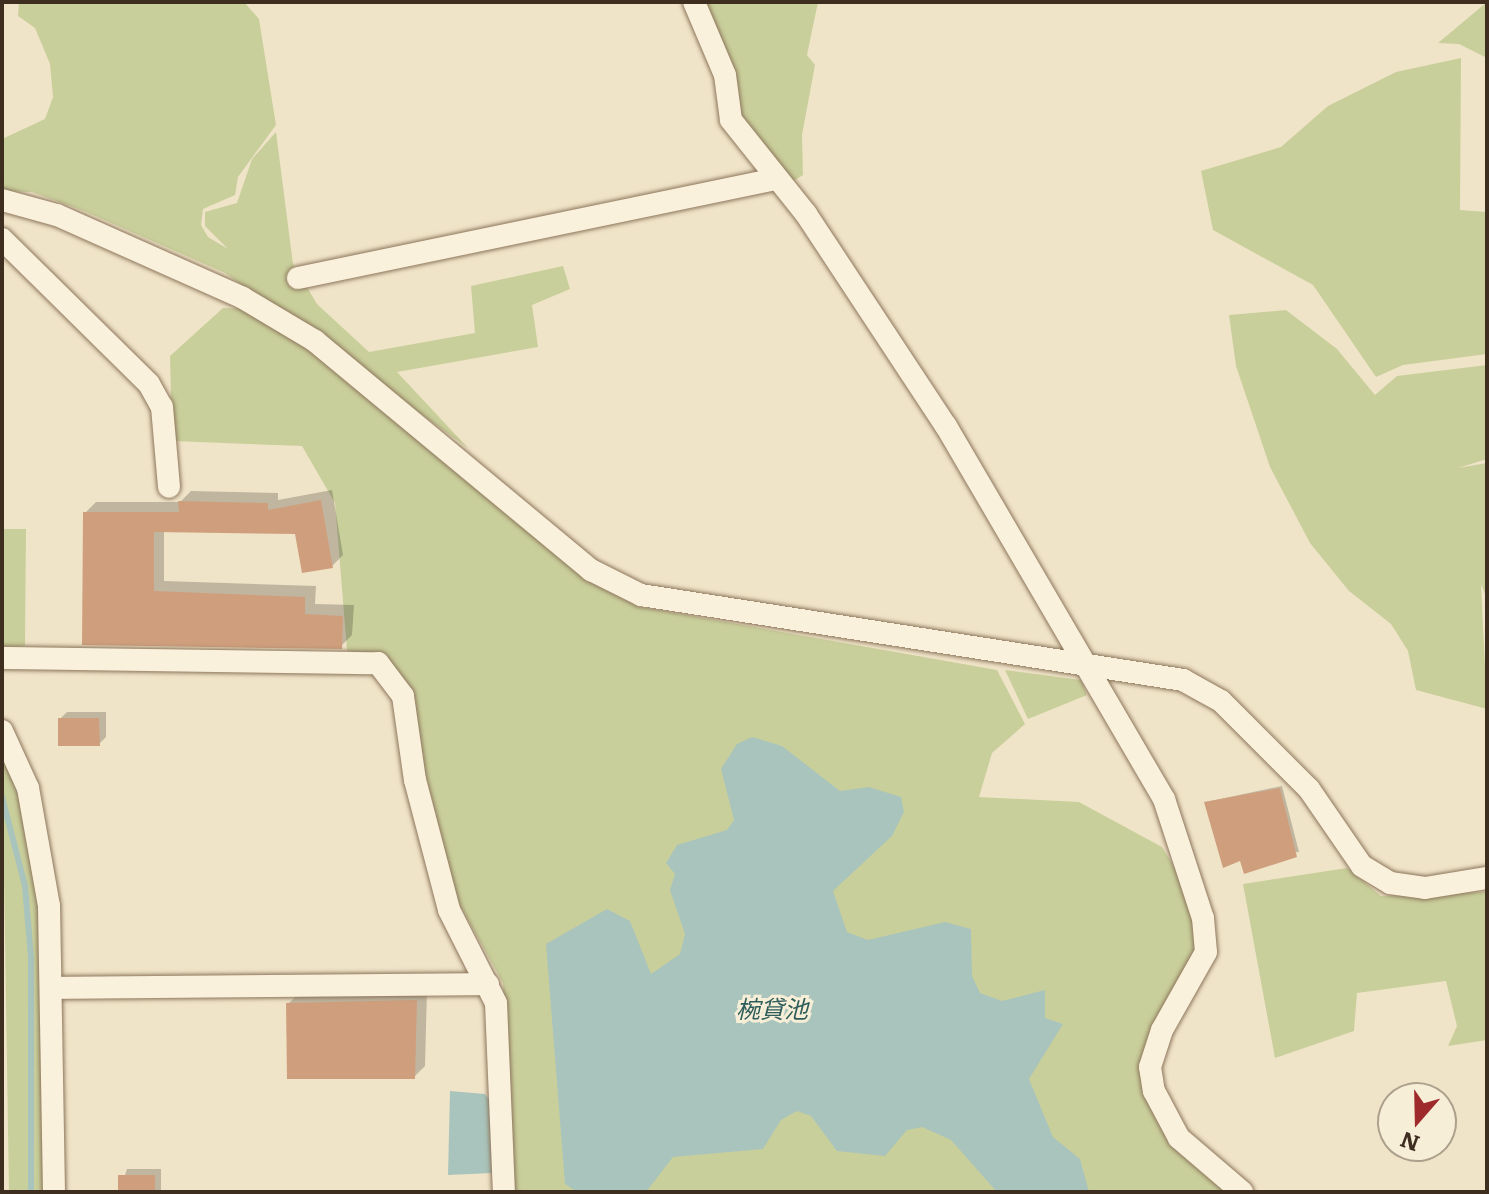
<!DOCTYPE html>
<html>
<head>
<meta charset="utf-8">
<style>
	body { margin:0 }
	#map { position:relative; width:1489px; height:1194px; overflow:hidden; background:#f0e4c8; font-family:Literata,"Noto Sans JP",serif }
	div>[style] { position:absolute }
	.green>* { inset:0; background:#c9cf9b }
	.water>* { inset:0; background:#a9c4bc }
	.shadow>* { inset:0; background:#0003 }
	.stream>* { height:6px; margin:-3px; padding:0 3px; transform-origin:3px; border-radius:3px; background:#a9c4bc }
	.building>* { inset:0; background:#cf9f7d }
	.roads { filter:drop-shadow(0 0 2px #8d765c) drop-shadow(0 0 2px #8d765c) }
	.minor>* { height:22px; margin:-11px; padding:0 11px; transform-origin:11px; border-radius:11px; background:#faf1dc }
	span { translate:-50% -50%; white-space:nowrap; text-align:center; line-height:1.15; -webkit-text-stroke:6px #f7eed8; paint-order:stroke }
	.water-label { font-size:24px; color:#2f5d5a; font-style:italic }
	.frame { position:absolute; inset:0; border:4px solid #3d2e20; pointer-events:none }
	.north { position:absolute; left:1377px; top:1082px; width:80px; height:80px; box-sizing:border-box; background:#f7eed8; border:2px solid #ada18e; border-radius:50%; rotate:200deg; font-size:22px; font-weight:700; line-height:32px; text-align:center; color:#3d2e20 }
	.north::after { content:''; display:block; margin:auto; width:28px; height:36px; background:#9e2a2b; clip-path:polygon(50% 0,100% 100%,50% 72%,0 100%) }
</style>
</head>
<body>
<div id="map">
	<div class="green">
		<i style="clip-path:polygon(19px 2px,244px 2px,259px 19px,276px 125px,238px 177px,235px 195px,203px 209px,201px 225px,208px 237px,228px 249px,205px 226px,205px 212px,237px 203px,252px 159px,276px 132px,293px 264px,317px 304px,369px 352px,475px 333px,471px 286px,563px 266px,570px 289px,532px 305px,538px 347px,397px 372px,468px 448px,225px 273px,84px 211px,32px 192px,2px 191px,2px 139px,45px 119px,53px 97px,50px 64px,35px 28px,18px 16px)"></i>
		<i style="clip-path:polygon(695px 2px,818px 2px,807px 55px,815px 65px,802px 135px,803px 175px,792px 182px,747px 142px)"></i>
		<i style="clip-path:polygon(1487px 2px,1487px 58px,1459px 44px,1438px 43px)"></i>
		<i style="clip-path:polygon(1461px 58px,1460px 210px,1487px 212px,1487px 354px,1403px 365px,1376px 377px,1313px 285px,1213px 230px,1201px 171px,1281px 147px,1328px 106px,1396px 72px)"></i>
		<i style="clip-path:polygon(223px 308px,248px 309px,321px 358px,559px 557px,641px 607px,997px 670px,1025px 724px,992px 753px,979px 797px,1079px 802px,1162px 847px,1199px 907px,1197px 958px,1150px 1067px,1179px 1138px,1233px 1192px,514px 1192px,503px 983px,457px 900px,417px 739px,378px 663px,347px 650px,335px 503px,302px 446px,172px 441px,170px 356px)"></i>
		<i style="clip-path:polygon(1286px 310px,1337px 349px,1375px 395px,1397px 376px,1487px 365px,1487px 459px,1458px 468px,1487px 463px,1487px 599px,1481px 584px,1487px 709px,1416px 690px,1408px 651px,1391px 624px,1349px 591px,1310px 543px,1270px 467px,1236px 366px,1229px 315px)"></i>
		<i style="clip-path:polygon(2px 529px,26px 529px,25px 646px,2px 647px)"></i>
		<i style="clip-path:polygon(1005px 670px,1081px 680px,1087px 695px,1028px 719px)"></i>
		<i style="clip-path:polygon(2px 748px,28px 823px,47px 984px,48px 1192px,9px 1192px)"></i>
		<i style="clip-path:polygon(1347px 868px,1381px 896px,1487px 892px,1487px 1040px,1448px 1046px,1457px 1026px,1446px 981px,1357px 993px,1354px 1031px,1275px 1058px,1243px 884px)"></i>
	</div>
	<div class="water">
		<i style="clip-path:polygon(752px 737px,782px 746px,840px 791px,869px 787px,901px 797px,904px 812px,892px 836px,833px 891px,847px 932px,868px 940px,945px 922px,971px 929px,972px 976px,980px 993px,1002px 1001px,1045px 990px,1045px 1018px,1063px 1024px,1029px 1079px,1053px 1137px,1080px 1159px,1089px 1192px,997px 1192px,951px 1140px,922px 1127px,907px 1130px,885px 1156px,837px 1151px,811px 1116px,797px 1111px,781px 1120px,763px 1149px,673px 1157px,646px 1192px,577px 1192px,565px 1184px,546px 944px,607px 909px,630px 921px,651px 974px,680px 954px,685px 934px,670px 890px,675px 874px,666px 863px,677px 845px,727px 830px,734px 820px,721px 769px,737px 744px)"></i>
		<i style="clip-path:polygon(450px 1091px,485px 1094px,491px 1102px,492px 1173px,448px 1175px)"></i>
	</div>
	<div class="shadow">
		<i style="clip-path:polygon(332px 490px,343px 555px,332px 566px,297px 532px,164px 530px,164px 581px,316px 586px,315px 604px,354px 605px,352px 635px,341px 646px,84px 643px,85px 513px,96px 502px,180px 502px,191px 491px,278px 493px,278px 500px)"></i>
		<i style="clip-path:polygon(67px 712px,106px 712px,106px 737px,99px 744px,60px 719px)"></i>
		<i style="clip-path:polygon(1282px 786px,1299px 852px,1241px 858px,1206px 802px)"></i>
		<i style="clip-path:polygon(427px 990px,425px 1066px,414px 1077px,288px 1004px,299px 993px)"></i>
		<i style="clip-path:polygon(127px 1169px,161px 1169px,161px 1192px,89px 1192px,120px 1191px)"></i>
	</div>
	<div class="stream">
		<i style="left:2px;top:797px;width:92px;rotate:75.5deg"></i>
		<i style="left:25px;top:886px;width:72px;rotate:85.2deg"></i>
		<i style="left:31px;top:958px;width:234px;rotate:90deg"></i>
	</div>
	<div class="building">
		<i style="clip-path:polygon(321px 500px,333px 568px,302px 573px,295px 534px,154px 532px,154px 591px,305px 597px,305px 614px,343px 616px,342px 649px,82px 645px,83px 512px,179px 512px,178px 501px,268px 503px,268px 510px)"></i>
		<i style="clip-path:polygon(58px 718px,99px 718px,100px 746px,58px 746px)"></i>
		<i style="clip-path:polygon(1280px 788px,1297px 857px,1244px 874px,1240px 861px,1223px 868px,1204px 802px)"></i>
		<i style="clip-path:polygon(417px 1000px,415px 1079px,287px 1079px,286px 1003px)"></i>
		<i style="clip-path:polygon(118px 1175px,155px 1175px,155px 1192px,118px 1192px)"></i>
	</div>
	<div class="roads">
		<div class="minor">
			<i style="left:694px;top:2px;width:79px;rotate:67deg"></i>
			<i style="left:725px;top:75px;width:45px;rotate:82.4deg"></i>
			<i style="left:731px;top:120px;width:120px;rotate:51.4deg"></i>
			<i style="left:806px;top:214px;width:254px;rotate:56.6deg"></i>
			<i style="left:946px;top:426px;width:432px;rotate:59.7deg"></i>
			<i style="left:1164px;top:799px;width:125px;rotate:71.9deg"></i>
			<i style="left:1203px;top:918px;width:34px;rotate:85deg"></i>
			<i style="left:1206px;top:952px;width:90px;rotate:119.4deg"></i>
			<i style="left:1162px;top:1030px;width:39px;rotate:108deg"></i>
			<i style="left:1150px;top:1067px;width:24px;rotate:81deg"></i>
			<i style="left:1154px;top:1091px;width:53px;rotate:62deg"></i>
			<i style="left:1179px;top:1138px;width:83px;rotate:40.6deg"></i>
			<i style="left:2px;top:200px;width:57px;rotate:15.3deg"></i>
			<i style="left:57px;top:215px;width:204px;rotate:24deg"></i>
			<i style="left:243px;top:298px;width:84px;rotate:30.8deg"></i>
			<i style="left:315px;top:341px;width:359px;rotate:39.7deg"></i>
			<i style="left:591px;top:570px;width:56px;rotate:26.6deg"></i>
			<i style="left:641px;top:595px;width:549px;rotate:8.91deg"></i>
			<i style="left:1183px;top:680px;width:43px;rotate:28.9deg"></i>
			<i style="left:1221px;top:701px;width:124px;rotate:45deg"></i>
			<i style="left:1309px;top:789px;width:93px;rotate:55.5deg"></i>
			<i style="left:1362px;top:866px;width:33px;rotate:31deg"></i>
			<i style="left:1390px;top:883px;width:35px;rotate:8deg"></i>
			<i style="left:1425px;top:888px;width:63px;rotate:-9.2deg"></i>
			<i style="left:2px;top:239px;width:206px;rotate:44.6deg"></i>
			<i style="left:149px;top:384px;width:26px;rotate:61deg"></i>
			<i style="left:162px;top:407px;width:80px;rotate:85deg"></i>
			<i style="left:298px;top:278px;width:488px;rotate:-11.7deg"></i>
			<i style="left:2px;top:658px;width:376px;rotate:0.8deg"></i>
			<i style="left:378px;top:663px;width:41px;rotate:52.9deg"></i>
			<i style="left:403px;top:696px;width:85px;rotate:81.9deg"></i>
			<i style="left:415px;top:780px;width:134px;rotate:75.3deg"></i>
			<i style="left:449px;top:910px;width:104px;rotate:63.2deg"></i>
			<i style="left:496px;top:1003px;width:189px;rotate:87.6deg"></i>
			<i style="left:2px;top:731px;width:63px;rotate:65.5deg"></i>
			<i style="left:28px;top:788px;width:120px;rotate:79.9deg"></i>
			<i style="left:49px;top:906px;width:286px;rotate:89deg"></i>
			<i style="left:53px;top:988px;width:435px;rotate:-0.5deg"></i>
		</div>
	</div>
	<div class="water-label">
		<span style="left:772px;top:1008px">椀貸池</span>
	</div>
	<div class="frame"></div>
	<div class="north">N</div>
</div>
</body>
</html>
